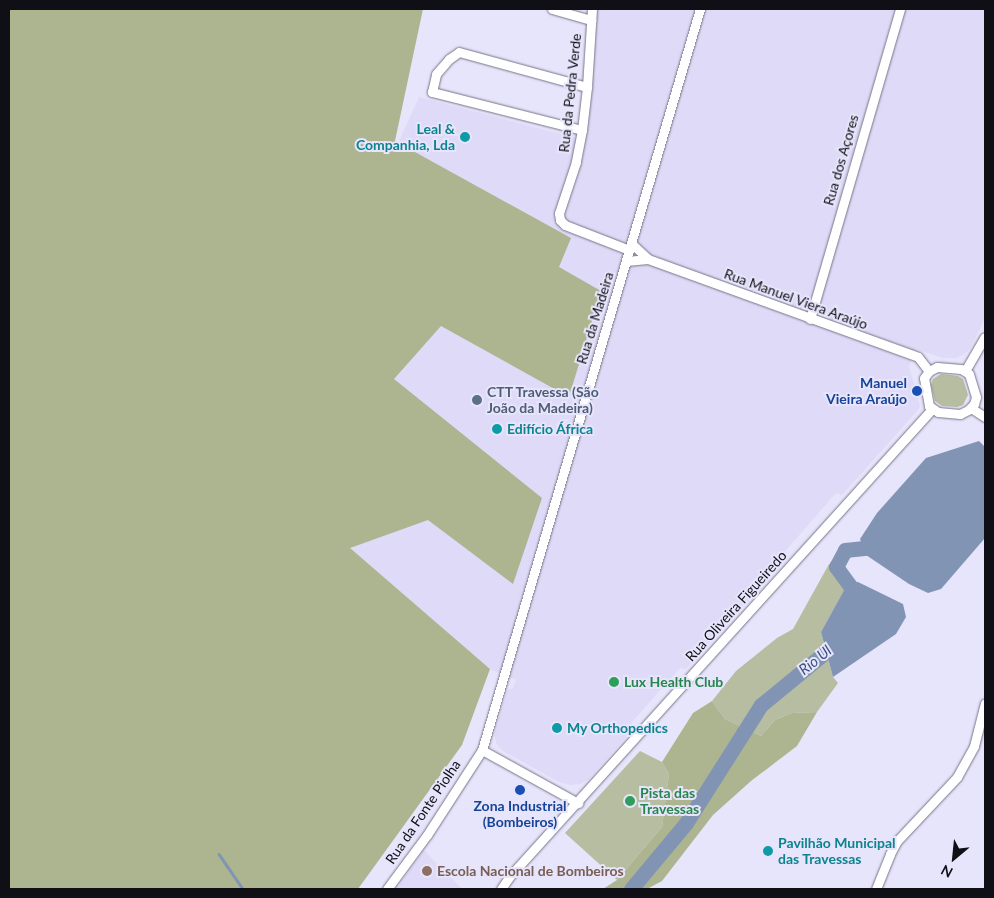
<!DOCTYPE html>
<html>
<head>
<meta charset="utf-8">
<style>
	body { margin:0 }
	#map { position:relative; width:994px; height:898px; overflow:hidden; background:#e7e5fb; font-family:Lato,sans-serif }
	div>[style] { position:absolute }
	.built>* { inset:0; background:#dedaf7 }
	.green>* { inset:0; background:#b6bda1 }
	.forest>* { inset:0; background:#acb590 }
	.water>* { inset:0; background:#8294b4 }
	.stream>* { height:2.5px; margin:-1.25px; padding:0 1.25px; transform-origin:1.25px; border-radius:1.25px; background:#8294b4 }
	.river>* { height:15px; margin:-7.5px; padding:0 7.5px; transform-origin:7.5px; border-radius:7.5px; background:#8294b4 }
	.roads { filter:drop-shadow(0 0 1px #777488) drop-shadow(0 0 1px #777488) }
	.street>* { height:9px; margin:-4.5px; padding:0 4.5px; transform-origin:4.5px; border-radius:4.5px; background:#fff }
	.dots>* { width:14px; height:14px; translate:-50% -50%; box-sizing:border-box; border:2px solid #e7e5fb; border-radius:50% }
	span { translate:-50% -50%; white-space:nowrap; text-align:center; line-height:1.15; -webkit-text-stroke:4px #e7e5fb; paint-order:stroke }
	.street-label { font-size:14px; color:#100f16 }
	.culture-label { font-size:14px; color:#0d838f; font-weight:700 }
	.right { translate:-100% -50%; text-align:right }
	.left { translate:0 -50%; text-align:left }
	.transit-label { font-size:14px; color:#164399; font-weight:700 }
	.service-label { font-size:14px; color:#4e5e75; font-weight:700 }
	.leisure-label { font-size:14px; color:#27864d; font-weight:700 }
	.education-label { font-size:14px; color:#785e54; font-weight:700 }
	.water-label { font-size:15px; color:#395280; font-style:italic }
	.frame { position:absolute; inset:0; border:10px solid #100f16; pointer-events:none }
	.north { position:absolute; left:929px; top:833px; width:50px; height:50px; -webkit-text-stroke:4px #e7e5fb; paint-order:stroke; rotate:208deg; font-size:14px; font-weight:700; line-height:20px; text-align:center; color:#100f16 }
	.north::after { content:''; display:block; margin:auto; width:18px; height:22px; background:#100f16; clip-path:polygon(50% 0,100% 100%,50% 72%,0 100%) }
</style>
</head>
<body>
<div id="map">
	<div class="built">
		<i style="clip-path:polygon(597px 9px,985px 9px,985px 318px,970px 349px,963px 355px,956px 358px,943px 358px,916px 349px,909px 366px,920px 406px,918px 410px,842px 495px,836px 493px,774px 564px,776px 568px,686px 669px,680px 668px,631px 723px,634px 728px,589px 779px,581px 784px,570px 785px,559px 782px,503px 751px,497px 745px,494px 735px,507px 690px,513px 688px,516px 680px,490px 669px,350px 548px,388px 382px,399px 141px,419px 97px,584px 140px,589px 111px)"></i>
		<i style="clip-path:polygon(424px 850px,462px 889px,396px 889px)"></i>
	</div>
	<div class="green">
		<i style="clip-path:polygon(941px 374px,958px 376px,963px 379px,968px 395px,963px 405px,957px 407px,942px 406px,935px 401px,931px 385px,933px 379px)"></i>
		<i style="clip-path:polygon(829px 564px,847px 585px,821px 632px,833px 677px,838px 683px,817px 712px,792px 713px,775px 720px,761px 736px,725px 719px,712px 701px,736px 671px,777px 638px,793px 629px)"></i>
		<i style="clip-path:polygon(640px 751px,662px 762px,669px 774px,662px 827px,617px 880px,565px 833px)"></i>
	</div>
	<div class="forest">
		<i style="clip-path:polygon(9px 9px,423px 9px,395px 141px,571px 238px,559px 267px,601px 291px,569px 397px,441px 326px,394px 379px,542px 498px,513px 584px,428px 520px,350px 548px,490px 669px,462px 745px,358px 889px,9px 889px)"></i>
		<i style="clip-path:polygon(712px 701px,725px 719px,761px 736px,775px 720px,792px 713px,817px 712px,797px 746px,751px 781px,713px 815px,662px 881px,647px 889px,603px 889px,617px 880px,662px 827px,669px 774px,662px 762px,693px 713px)"></i>
	</div>
	<div class="water">
		<i style="clip-path:polygon(979px 441px,985px 447px,985px 538px,941px 589px,928px 593px,909px 584px,866px 555px,860px 539px,877px 513px,926px 458px)"></i>
		<i style="clip-path:polygon(858px 582px,903px 604px,906px 617px,896px 634px,833px 677px,821px 632px,848px 583px)"></i>
	</div>
	<div class="stream">
		<i style="left:219px;top:854px;width:42px;rotate:55.6deg"></i>
	</div>
	<div class="river">
		<i style="left:854px;top:601px;width:11px;rotate:-95deg"></i>
		<i style="left:853px;top:590px;width:29px;rotate:-126deg"></i>
		<i style="left:836px;top:567px;width:19px;rotate:-62deg"></i>
		<i style="left:845px;top:550px;width:38px;rotate:-6deg"></i>
		<i style="left:631px;top:889px;width:86px;rotate:-50.2deg"></i>
		<i style="left:686px;top:823px;width:140px;rotate:-57.6deg"></i>
		<i style="left:761px;top:705px;width:102px;rotate:-39.4deg"></i>
	</div>
	<div class="roads">
		<div class="street">
			<i style="left:552px;top:9px;width:41px;rotate:15.8deg"></i>
			<i style="left:592px;top:9px;width:78px;rotate:93.7deg"></i>
			<i style="left:587px;top:87px;width:43px;rotate:96.6deg"></i>
			<i style="left:582px;top:130px;width:33px;rotate:101deg"></i>
			<i style="left:576px;top:162px;width:54px;rotate:108.4deg"></i>
			<i style="left:559px;top:213px;width:7px;rotate:82deg"></i>
			<i style="left:560px;top:220px;width:7px;rotate:45deg"></i>
			<i style="left:565px;top:225px;width:69px;rotate:21.3deg"></i>
			<i style="left:582px;top:130px;width:155px;rotate:-165.8deg"></i>
			<i style="left:432px;top:92px;width:18px;rotate:-77deg"></i>
			<i style="left:436px;top:74px;width:20px;rotate:-49deg"></i>
			<i style="left:449px;top:59px;width:12px;rotate:-35deg"></i>
			<i style="left:459px;top:52px;width:133px;rotate:15.3deg"></i>
			<i style="left:631px;top:243px;width:23px;rotate:43deg"></i>
			<i style="left:648px;top:259px;width:287px;rotate:19.9deg"></i>
			<i style="left:918px;top:357px;width:18px;rotate:52deg"></i>
			<i style="left:626px;top:261px;width:22px;rotate:-5deg"></i>
			<i style="left:810px;top:319px;width:323px;rotate:-73.8deg"></i>
			<i style="left:937px;top:367px;width:24px;rotate:5deg"></i>
			<i style="left:961px;top:369px;width:9px;rotate:32deg"></i>
			<i style="left:969px;top:374px;width:24px;rotate:73deg"></i>
			<i style="left:976px;top:397px;width:7px;rotate:106deg"></i>
			<i style="left:974px;top:404px;width:8px;rotate:135deg"></i>
			<i style="left:968px;top:410px;width:9px;rotate:153deg"></i>
			<i style="left:960px;top:414px;width:22px;rotate:-175deg"></i>
			<i style="left:938px;top:412px;width:11px;rotate:-146deg"></i>
			<i style="left:929px;top:406px;width:28px;rotate:-100deg"></i>
			<i style="left:924px;top:378px;width:9px;rotate:-54deg"></i>
			<i style="left:929px;top:371px;width:9px;rotate:-27deg"></i>
			<i style="left:965px;top:371px;width:39px;rotate:-60deg"></i>
			<i style="left:971px;top:408px;width:17px;rotate:33deg"></i>
			<i style="left:482px;top:750px;width:110px;rotate:28.9deg"></i>
			<i style="left:387px;top:889px;width:67px;rotate:-53.5deg"></i>
			<i style="left:427px;top:835px;width:101px;rotate:-57.1deg"></i>
			<i style="left:482px;top:750px;width:772px;rotate:-73.61deg"></i>
			<i style="left:501px;top:889px;width:14px;rotate:-56deg"></i>
			<i style="left:509px;top:877px;width:631px;rotate:-47.89deg"></i>
			<i style="left:876px;top:889px;width:38px;rotate:-68deg"></i>
			<i style="left:890px;top:854px;width:15px;rotate:-62deg"></i>
			<i style="left:897px;top:841px;width:88px;rotate:-46.8deg"></i>
			<i style="left:957px;top:777px;width:35px;rotate:-61deg"></i>
			<i style="left:974px;top:746px;width:44px;rotate:-75.7deg"></i>
		</div>
	</div>
	<div class="dots">
		<i style="left:465px;top:137px;background:#0f9aa8"></i>
		<i style="left:917px;top:391px;background:#1a4fb4"></i>
		<i style="left:477px;top:400px;background:#5c6f8a"></i>
		<i style="left:497px;top:429px;background:#0f9aa8"></i>
		<i style="left:614px;top:682px;background:#2e9e5b"></i>
		<i style="left:557px;top:728px;background:#0f9aa8"></i>
		<i style="left:520px;top:790px;background:#1a4fb4"></i>
		<i style="left:630px;top:801px;background:#2e9e5b"></i>
		<i style="left:768px;top:851px;background:#0f9aa8"></i>
		<i style="left:427px;top:871px;background:#8d6e63"></i>
	</div>
	<div class="street-label">
		<span style="left:570px;top:93px;rotate:-84deg">Rua da Pedra Verde</span>
		<span style="left:841px;top:160px;rotate:-74deg">Rua dos Açores</span>
		<span style="left:796px;top:299px;rotate:20deg">Rua Manuel Viera Araújo</span>
		<span style="left:595px;top:318px;rotate:-73deg">Rua da Madeira</span>
		<span style="left:736px;top:606px;rotate:-48deg">Rua Oliveira Figueiredo</span>
		<span style="left:423px;top:812px;rotate:-56deg">Rua da Fonte Piolha</span>
	</div>
	<div class="culture-label">
		<span class="right" style="left:455px;top:137px">Leal &amp;<br>Companhia, Lda</span>
		<span class="left" style="left:507px;top:429px">Edifício África</span>
		<span class="left" style="left:567px;top:728px">My Orthopedics</span>
		<span class="left" style="left:778px;top:851px">Pavilhão Municipal<br>das Travessas</span>
	</div>
	<div class="transit-label">
		<span class="right" style="left:907px;top:391px">Manuel<br>Vieira Araújo</span>
		<span style="left:520px;top:814px">Zona Industrial<br>(Bombeiros)</span>
	</div>
	<div class="service-label">
		<span class="left" style="left:487px;top:400px">CTT Travessa (São<br>João da Madeira)</span>
	</div>
	<div class="leisure-label">
		<span class="left" style="left:624px;top:682px">Lux Health Club</span>
		<span class="left" style="left:640px;top:801px">Pista das<br>Travessas</span>
	</div>
	<div class="education-label">
		<span class="left" style="left:437px;top:871px">Escola Nacional de Bombeiros</span>
	</div>
	<div class="water-label">
		<span style="left:815px;top:660px;rotate:-39deg">Rio Ul</span>
	</div>
	<div class="frame"></div>
	<div class="north">N</div>
</div>
</body>
</html>
